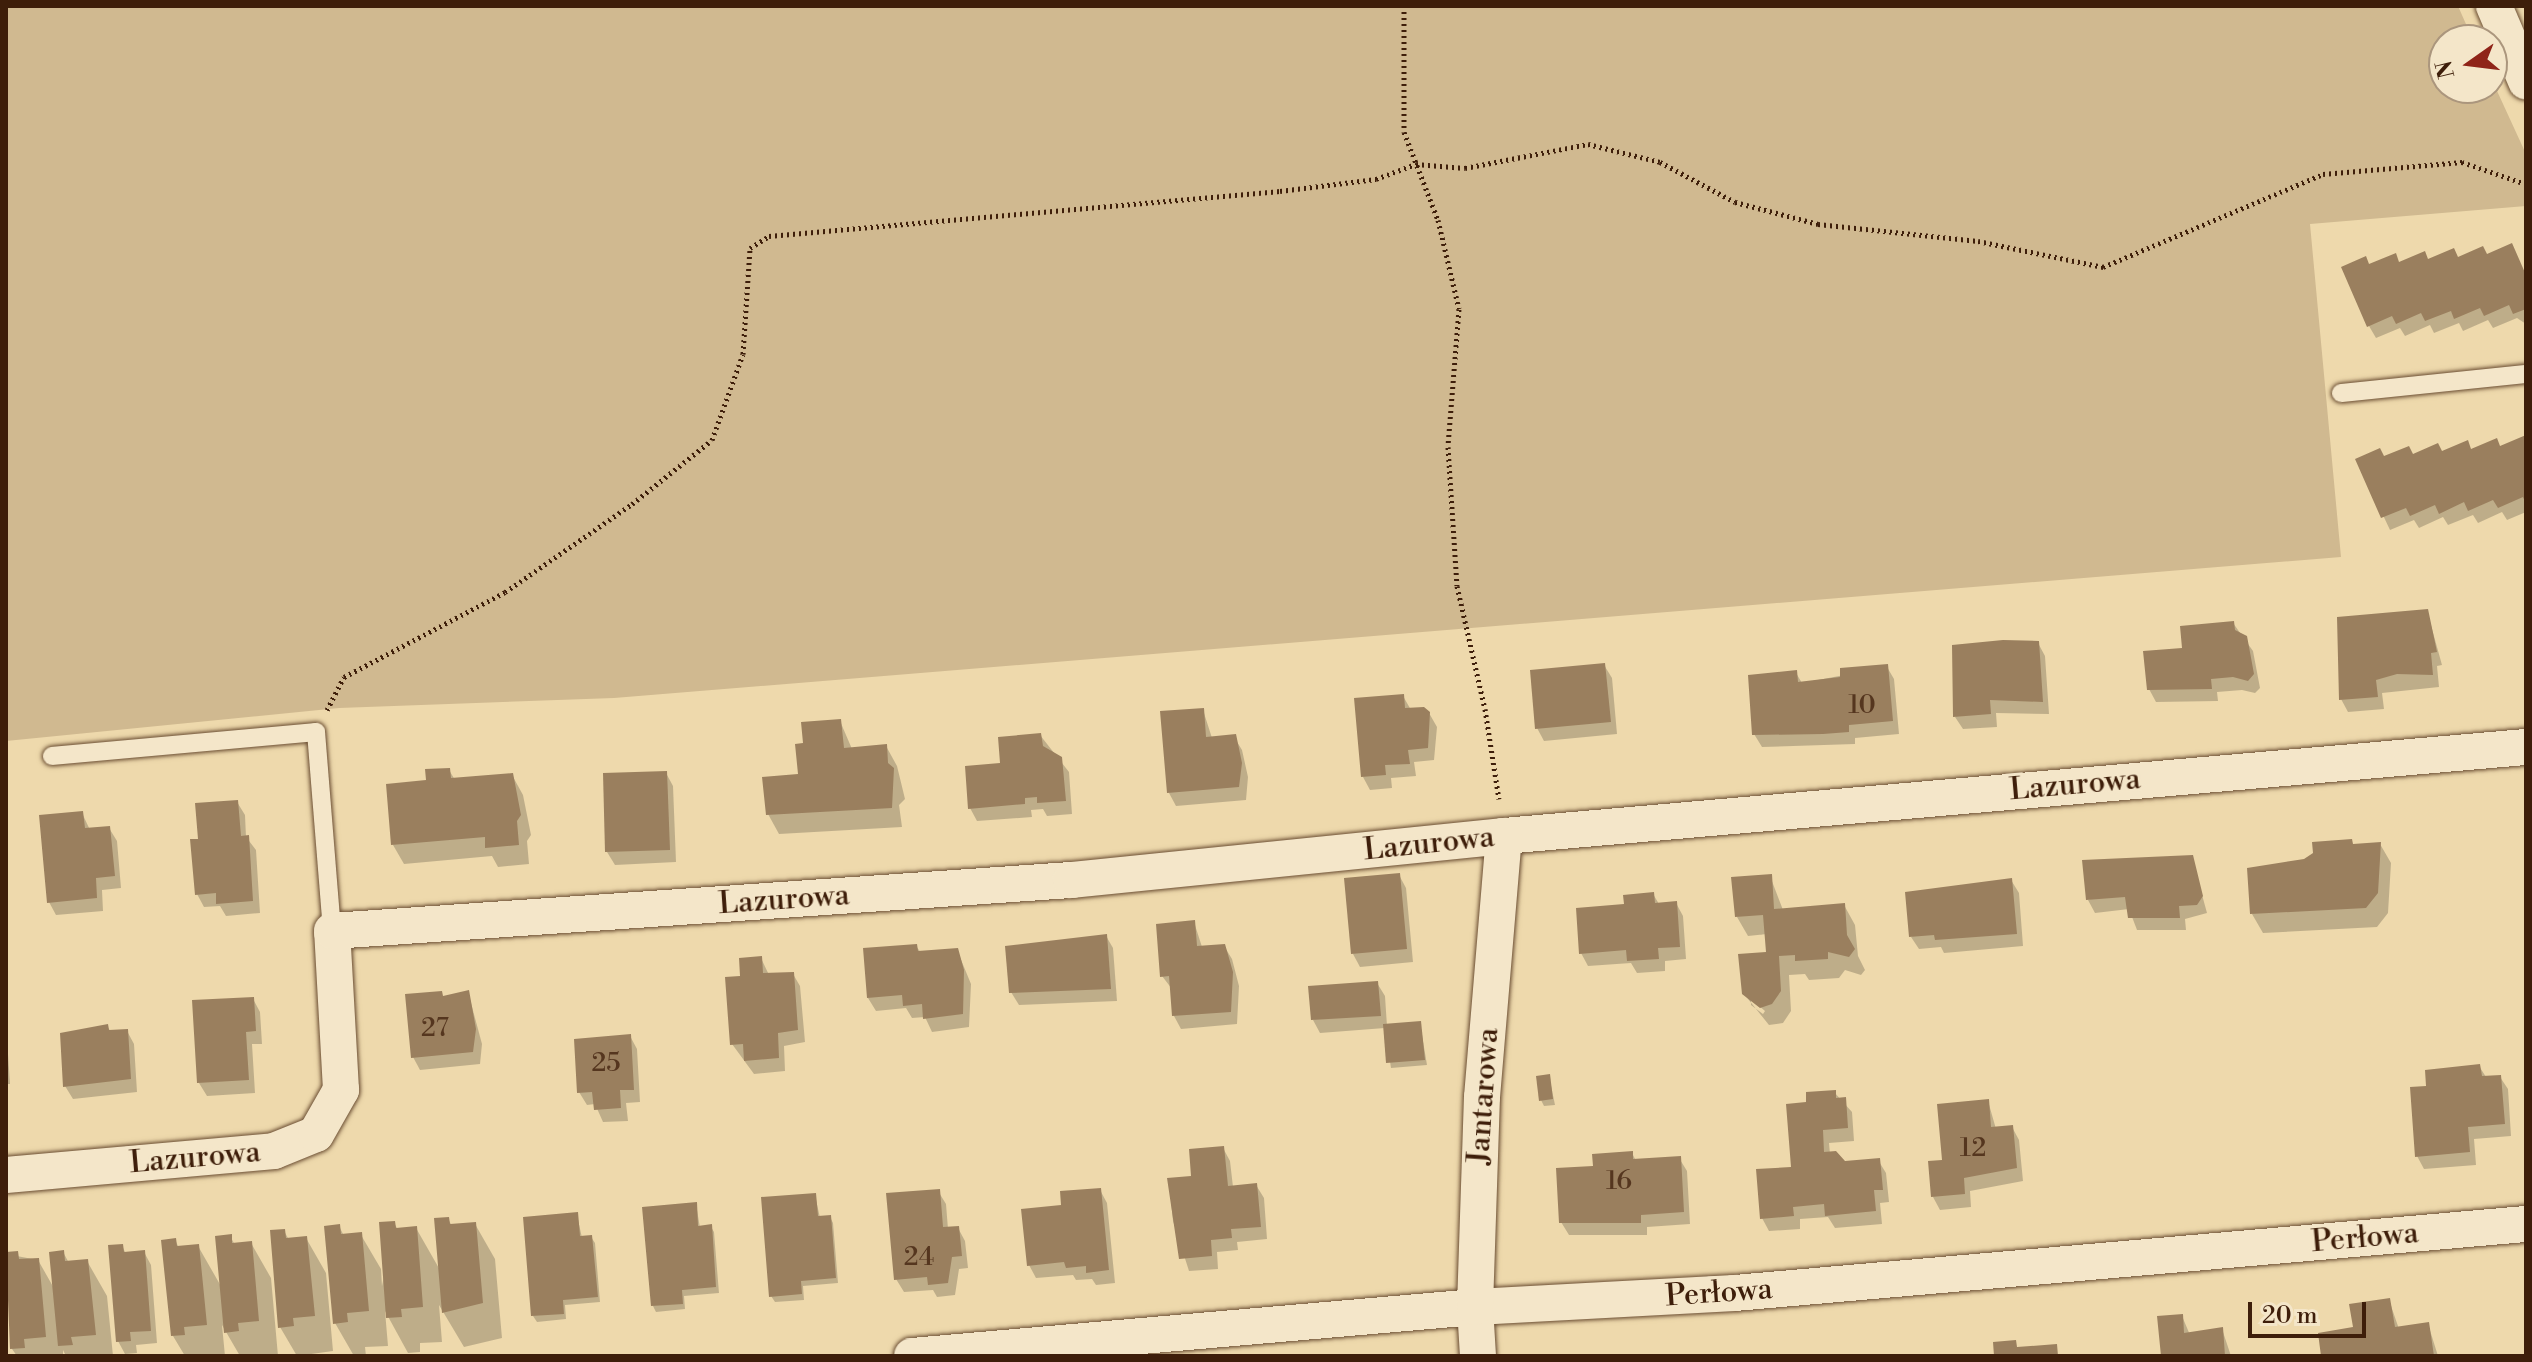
<!DOCTYPE html>
<html>
<head>
<meta charset="utf-8">
<style>
	body { margin:0 }
	#map { position:relative; width:2532px; height:1362px; overflow:hidden; background:#eed9ac; font-family:"Libre Bodoni",serif }
	div>[style] { position:absolute }
	.green>* { inset:0; background:#d0b990 }
	.shadow>* { inset:0; background:#0003 }
	.building>* { inset:0; background:#9a7f5e }
	.path>* { height:5px; margin-top:-2.5px; transform-origin:0; background:repeating-linear-gradient(90deg,#3e1e0a 0 2px,transparent 0 6px) }
	.roads { filter:drop-shadow(0 0 2px #6a4d32) drop-shadow(0 0 2px #6a4d32) }
	.lane>* { height:18px; margin:-9px; padding:0 9px; transform-origin:9px; border-radius:9px; background:#f4e6c9 }
	.street>* { height:36px; margin:-18px; padding:0 18px; transform-origin:18px; border-radius:18px; background:#f4e6c9 }
	span { translate:-50% -50%; white-space:nowrap; text-align:center; line-height:1.15; -webkit-text-stroke:6px #f4e6c9; paint-order:stroke }
	.number-label { font-size:26px; color:#55361f }
	.number-label span { -webkit-text-stroke-width:0 }
	.street-label { font-size:30px; color:#3e1e0a }
	.frame { position:absolute; inset:0; border:8px solid #3e1e0a; pointer-events:none }
	.north { position:absolute; left:2428px; top:24px; width:80px; height:80px; box-sizing:border-box; background:#f4e6c9; border:2px solid #ab967d; border-radius:50%; rotate:256deg; font-size:22px; font-weight:700; line-height:32px; text-align:center; color:#3e1e0a }
	.north::after { content:''; display:block; margin:auto; width:28px; height:36px; background:#8f2418; clip-path:polygon(50% 0,100% 100%,50% 72%,0 100%) }
	.scale { position:absolute; left:2248px; top:1302px; width:118px; height:36px; box-sizing:border-box; border:4px solid #3e1e0a; border-top:0; padding-left:10px; font-size:24px; line-height:28px; white-space:nowrap; color:#3e1e0a; -webkit-text-stroke:6px #f4e6c9; paint-order:stroke }
</style>
</head>
<body>
<div id="map">
	<div class="green">
		<i style="clip-path:polygon(6px 6px,2458px 6px,2473px 40px,2444px 40px,2444px 88px,2492px 88px,2492px 80px,2526px 154px,2526px 206px,2310px 224px,2341px 557px,614px 698px,339px 708px,6px 741px)"></i>
	</div>
	<div class="shadow">
		<i style="clip-path:polygon(2487px 256px,2526px 275px,2526px 324px,2517px 318px,2493px 328px,2488px 320px,2463px 331px,2459px 323px,2434px 333px,2430px 325px,2405px 336px,2400px 328px,2376px 338px,2369px 326px,2370px 266px)"></i>
		<i style="clip-path:polygon(2526px 440px,2526px 512px,2507px 520px,2502px 512px,2478px 523px,2473px 515px,2448px 525px,2443px 517px,2419px 528px,2414px 520px,2390px 530px,2357px 460px,2500px 448px)"></i>
		<i style="clip-path:polygon(2427px 611px,2442px 665px,2437px 666px,2439px 687px,2382px 693px,2384px 709px,2348px 712px,2341px 699px)"></i>
		<i style="clip-path:polygon(2233px 623px,2253px 651px,2260px 688px,2255px 693px,2242px 690px,2217px 692px,2218px 701px,2156px 702px,2149px 689px,2184px 650px)"></i>
		<i style="clip-path:polygon(2038px 643px,2045px 656px,2049px 714px,1996px 713px,1997px 727px,1963px 729px,1955px 717px)"></i>
		<i style="clip-path:polygon(1604px 665px,1612px 678px,1617px 734px,1544px 741px,1537px 728px)"></i>
		<i style="clip-path:polygon(1887px 667px,1894px 679px,1899px 734px,1855px 738px,1855px 744px,1762px 747px,1754px 734px,1796px 673px,1802px 683px)"></i>
		<i style="clip-path:polygon(1403px 696px,1411px 710px,1429px 713px,1437px 727px,1434px 760px,1414px 762px,1416px 776px,1391px 778px,1392px 788px,1370px 790px,1363px 777px)"></i>
		<i style="clip-path:polygon(1203px 710px,1212px 738px,1234px 737px,1242px 750px,1248px 777px,1246px 800px,1176px 806px,1169px 793px)"></i>
		<i style="clip-path:polygon(840px 721px,852px 749px,886px 746px,897px 766px,905px 799px,899px 805px,902px 827px,779px 834px,768px 814px,800px 776px,805px 744px)"></i>
		<i style="clip-path:polygon(1040px 735px,1069px 772px,1072px 814px,1047px 816px,1043px 809px,1031px 810px,1032px 817px,977px 821px,970px 808px,1002px 765px)"></i>
		<i style="clip-path:polygon(449px 770px,455px 780px,512px 775px,523px 795px,531px 835px,527px 841px,529px 864px,498px 867px,492px 856px,404px 864px,393px 845px,428px 782px)"></i>
		<i style="clip-path:polygon(666px 773px,673px 786px,676px 862px,615px 865px,607px 852px)"></i>
		<i style="clip-path:polygon(237px 802px,245px 815px,246px 837px,256px 850px,260px 913px,226px 916px,220px 906px,204px 907px,197px 894px,200px 840px)"></i>
		<i style="clip-path:polygon(82px 813px,90px 830px,109px 828px,117px 841px,121px 888px,102px 890px,103px 911px,56px 915px,49px 902px)"></i>
		<i style="clip-path:polygon(2314px 844px,2380px 844px,2391px 863px,2388px 913px,2377px 927px,2263px 933px,2252px 914px,2315px 854px)"></i>
		<i style="clip-path:polygon(2192px 858px,2207px 913px,2185px 919px,2186px 930px,2137px 930px,2129px 909px,2095px 913px,2088px 900px)"></i>
		<i style="clip-path:polygon(1399px 875px,1406px 888px,1413px 962px,1360px 967px,1353px 954px)"></i>
		<i style="clip-path:polygon(evenodd,1770px 876px,1783px 910px,1844px 905px,1855px 925px,1858px 956px,1865px 970px,1861px 975px,1845px 970px,1839px 978px,1809px 980px,1805px 974px,1789px 975px,1791px 1011px,1783px 1023px,1769px 1025px,1744px 994px,1768px 954px,1767px 934px,1748px 936px,1737px 917px,1770px 876px,1751px 999px,1765px 1011px,1763px 1014px,1751px 1005px,1751px 999px)"></i>
		<i style="clip-path:polygon(2011px 880px,2019px 893px,2023px 946px,1944px 953px,1941px 947px,1919px 949px,1911px 937px)"></i>
		<i style="clip-path:polygon(1653px 894px,1659px 904px,1676px 903px,1683px 916px,1686px 959px,1665px 961px,1665px 971px,1637px 973px,1631px 963px,1588px 966px,1581px 953px,1626px 906px)"></i>
		<i style="clip-path:polygon(1194px 922px,1202px 947px,1224px 946px,1232px 959px,1239px 986px,1237px 1024px,1181px 1029px,1174px 1016px,1172px 989px,1162px 976px)"></i>
		<i style="clip-path:polygon(1106px 936px,1113px 948px,1117px 1001px,1019px 1005px,1011px 992px)"></i>
		<i style="clip-path:polygon(916px 946px,921px 953px,957px 950px,971px 984px,969px 1027px,932px 1032px,925px 1017px,912px 1018px,906px 1008px,876px 1011px,868px 998px)"></i>
		<i style="clip-path:polygon(761px 958px,769px 975px,793px 974px,800px 986px,805px 1042px,784px 1046px,785px 1071px,754px 1074px,732px 1044px,743px 977px)"></i>
		<i style="clip-path:polygon(1377px 983px,1385px 996px,1387px 1026px,1420px 1023px,1427px 1065px,1391px 1068px,1385px 1028px,1320px 1033px,1313px 1020px)"></i>
		<i style="clip-path:polygon(468px 992px,482px 1044px,480px 1064px,420px 1070px,413px 1057px,444px 997px)"></i>
		<i style="clip-path:polygon(253px 999px,260px 1012px,262px 1044px,252px 1044px,255px 1093px,207px 1096px,199px 1083px,194px 1002px)"></i>
		<i style="clip-path:polygon(6px 1025px,10px 1084px,6px 1084px)"></i>
		<i style="clip-path:polygon(107px 1026px,111px 1032px,127px 1031px,134px 1044px,137px 1092px,73px 1099px,65px 1086px)"></i>
		<i style="clip-path:polygon(630px 1036px,637px 1049px,640px 1102px,626px 1103px,628px 1121px,603px 1122px,595px 1104px,587px 1105px,579px 1092px)"></i>
		<i style="clip-path:polygon(2479px 1066px,2486px 1077px,2500px 1077px,2508px 1089px,2511px 1136px,2474px 1139px,2476px 1165px,2424px 1169px,2417px 1156px,2428px 1088px)"></i>
		<i style="clip-path:polygon(1549px 1076px,1555px 1105px,1544px 1106px,1541px 1100px)"></i>
		<i style="clip-path:polygon(1834px 1092px,1852px 1112px,1854px 1141px,1829px 1143px,1830px 1154px,1844px 1163px,1878px 1160px,1886px 1173px,1889px 1202px,1880px 1203px,1882px 1224px,1835px 1228px,1828px 1217px,1800px 1219px,1800px 1229px,1769px 1231px,1762px 1218px,1794px 1168px,1808px 1104px)"></i>
		<i style="clip-path:polygon(1988px 1101px,1996px 1129px,2012px 1127px,2019px 1140px,2023px 1181px,1970px 1191px,1971px 1207px,1940px 1210px,1933px 1197px,1944px 1162px)"></i>
		<i style="clip-path:polygon(1223px 1148px,1230px 1161px,1233px 1187px,1256px 1185px,1264px 1198px,1267px 1239px,1237px 1242px,1238px 1250px,1217px 1252px,1218px 1269px,1189px 1271px,1173px 1221px,1169px 1180px,1193px 1178px)"></i>
		<i style="clip-path:polygon(1632px 1153px,1636px 1161px,1679px 1158px,1687px 1171px,1690px 1224px,1647px 1227px,1647px 1235px,1569px 1235px,1561px 1222px,1595px 1168px)"></i>
		<i style="clip-path:polygon(1100px 1190px,1107px 1203px,1115px 1283px,1096px 1285px,1092px 1279px,1076px 1280px,1073px 1275px,1036px 1278px,1029px 1265px,1063px 1207px)"></i>
		<i style="clip-path:polygon(938px 1191px,946px 1204px,948px 1229px,958px 1228px,965px 1241px,968px 1268px,959px 1269px,955px 1295px,937px 1297px,933px 1290px,904px 1292px,896px 1279px)"></i>
		<i style="clip-path:polygon(815px 1195px,820px 1218px,830px 1217px,833px 1223px,838px 1283px,803px 1286px,804px 1300px,775px 1302px,771px 1296px)"></i>
		<i style="clip-path:polygon(696px 1204px,700px 1228px,711px 1227px,714px 1232px,719px 1293px,684px 1296px,685px 1309px,656px 1312px,653px 1306px)"></i>
		<i style="clip-path:polygon(577px 1215px,582px 1238px,591px 1237px,595px 1243px,600px 1302px,565px 1305px,566px 1319px,537px 1322px,533px 1316px)"></i>
		<i style="clip-path:polygon(448px 1219px,452px 1226px,475px 1224px,495px 1259px,502px 1338px,464px 1347px,439px 1305px,442px 1342px,420px 1343px,420px 1352px,408px 1353px,385px 1311px,388px 1346px,365px 1347px,366px 1356px,354px 1356px,335px 1323px,339px 1226px,344px 1236px,361px 1235px,381px 1269px,382px 1286px,394px 1223px,398px 1230px,416px 1228px,440px 1270px)"></i>
		<i style="clip-path:polygon(284px 1231px,289px 1240px,306px 1238px,326px 1273px,333px 1351px,297px 1356px,280px 1327px)"></i>
		<i style="clip-path:polygon(230px 1236px,235px 1245px,251px 1243px,271px 1278px,278px 1356px,240px 1356px,222px 1325px,225px 1356px,185px 1356px,173px 1336px,175px 1240px,179px 1248px,198px 1246px,222px 1288px)"></i>
		<i style="clip-path:polygon(122px 1246px,126px 1254px,144px 1252px,151px 1265px,157px 1343px,136px 1345px,137px 1353px,125px 1354px,118px 1341px)"></i>
		<i style="clip-path:polygon(63px 1252px,69px 1263px,87px 1261px,107px 1296px,113px 1356px,66px 1356px,63px 1350px,63px 1356px,17px 1356px,12px 1349px,6px 1254px,38px 1260px,55px 1290px)"></i>
		<i style="clip-path:polygon(2389px 1300px,2399px 1329px,2428px 1324px,2438px 1356px,2323px 1356px)"></i>
		<i style="clip-path:polygon(2182px 1316px,2190px 1335px,2222px 1329px,2231px 1356px,2163px 1356px)"></i>
	</div>
	<div class="building">
		<i style="clip-path:polygon(2512px 243px,2526px 275px,2526px 309px,2513px 314px,2509px 305px,2484px 316px,2480px 308px,2454px 319px,2451px 311px,2425px 321px,2421px 313px,2396px 324px,2392px 316px,2367px 327px,2341px 267px,2366px 256px,2369px 264px,2396px 253px,2399px 262px,2425px 251px,2428px 259px,2454px 248px,2458px 257px,2483px 246px,2487px 254px)"></i>
		<i style="clip-path:polygon(2526px 435px,2526px 504px,2523px 497px,2498px 508px,2493px 500px,2468px 511px,2464px 502px,2439px 514px,2435px 505px,2410px 516px,2406px 508px,2381px 518px,2355px 459px,2380px 448px,2384px 456px,2409px 446px,2413px 454px,2438px 443px,2442px 451px,2468px 440px,2471px 449px,2497px 438px,2500px 446px)"></i>
		<i style="clip-path:polygon(2428px 609px,2437px 652px,2431px 653px,2433px 675px,2397px 674px,2376px 680px,2378px 697px,2339px 700px,2337px 617px)"></i>
		<i style="clip-path:polygon(2234px 621px,2235px 630px,2247px 636px,2254px 674px,2248px 681px,2233px 677px,2211px 679px,2212px 689px,2147px 690px,2143px 651px,2182px 648px,2180px 626px)"></i>
		<i style="clip-path:polygon(2003px 640px,2039px 641px,2043px 702px,1990px 700px,1991px 714px,1953px 717px,1952px 645px)"></i>
		<i style="clip-path:polygon(1605px 663px,1611px 722px,1535px 729px,1530px 670px)"></i>
		<i style="clip-path:polygon(1888px 664px,1893px 721px,1849px 725px,1849px 732px,1823px 734px,1752px 735px,1748px 675px,1797px 670px,1798px 682px,1840px 677px,1840px 668px)"></i>
		<i style="clip-path:polygon(1404px 694px,1405px 708px,1424px 707px,1430px 712px,1428px 748px,1408px 750px,1410px 764px,1385px 765px,1386px 775px,1361px 777px,1354px 698px)"></i>
		<i style="clip-path:polygon(1204px 708px,1206px 737px,1236px 734px,1242px 763px,1239px 787px,1167px 793px,1160px 711px)"></i>
		<i style="clip-path:polygon(841px 719px,844px 748px,887px 744px,888px 763px,894px 768px,892px 808px,766px 815px,762px 777px,798px 774px,795px 744px,803px 743px,801px 722px)"></i>
		<i style="clip-path:polygon(1041px 733px,1043px 746px,1062px 757px,1066px 801px,1037px 803px,1037px 797px,1025px 798px,1025px 804px,968px 809px,965px 766px,1000px 763px,998px 737px)"></i>
		<i style="clip-path:polygon(450px 768px,451px 778px,513px 773px,521px 815px,517px 821px,519px 845px,485px 848px,485px 837px,391px 845px,386px 784px,426px 780px,425px 769px)"></i>
		<i style="clip-path:polygon(667px 771px,670px 850px,605px 852px,603px 773px)"></i>
		<i style="clip-path:polygon(238px 800px,241px 836px,249px 835px,253px 901px,216px 904px,216px 893px,195px 895px,190px 839px,198px 839px,195px 803px)"></i>
		<i style="clip-path:polygon(83px 811px,85px 828px,110px 826px,115px 876px,96px 878px,97px 898px,47px 903px,39px 815px)"></i>
		<i style="clip-path:polygon(2352px 839px,2353px 844px,2381px 842px,2378px 893px,2366px 908px,2250px 914px,2247px 868px,2304px 859px,2313px 853px,2312px 842px)"></i>
		<i style="clip-path:polygon(2193px 855px,2203px 896px,2197px 905px,2179px 906px,2180px 918px,2128px 918px,2125px 897px,2086px 900px,2082px 860px)"></i>
		<i style="clip-path:polygon(1400px 873px,1407px 949px,1351px 954px,1344px 878px)"></i>
		<i style="clip-path:polygon(1772px 874px,1774px 909px,1845px 903px,1847px 935px,1855px 949px,1849px 957px,1828px 952px,1828px 959px,1795px 961px,1795px 955px,1779px 956px,1781px 991px,1772px 1004px,1760px 1008px,1742px 994px,1738px 954px,1766px 952px,1763px 915px,1735px 917px,1731px 877px)"></i>
		<i style="clip-path:polygon(2012px 878px,2017px 934px,1935px 940px,1934px 935px,1909px 937px,1905px 892px)"></i>
		<i style="clip-path:polygon(1654px 892px,1655px 903px,1677px 901px,1680px 947px,1658px 948px,1659px 959px,1627px 961px,1626px 950px,1579px 954px,1576px 908px,1624px 904px,1623px 895px)"></i>
		<i style="clip-path:polygon(1195px 920px,1197px 946px,1225px 944px,1233px 972px,1231px 1012px,1172px 1016px,1169px 976px,1160px 977px,1156px 924px)"></i>
		<i style="clip-path:polygon(1107px 934px,1111px 989px,1009px 993px,1005px 946px)"></i>
		<i style="clip-path:polygon(917px 944px,918px 951px,958px 948px,964px 970px,963px 1014px,923px 1019px,922px 1004px,903px 1006px,902px 995px,867px 998px,863px 948px)"></i>
		<i style="clip-path:polygon(762px 956px,763px 973px,794px 972px,798px 1030px,778px 1033px,779px 1058px,744px 1061px,743px 1044px,730px 1045px,725px 977px,740px 976px,739px 958px)"></i>
		<i style="clip-path:polygon(1378px 981px,1381px 1016px,1311px 1020px,1308px 986px)"></i>
		<i style="clip-path:polygon(469px 990px,476px 1029px,473px 1052px,411px 1058px,405px 994px,442px 991px,443px 996px)"></i>
		<i style="clip-path:polygon(254px 997px,256px 1031px,246px 1032px,249px 1080px,197px 1083px,192px 1000px)"></i>
		<i style="clip-path:polygon(1421px 1021px,1425px 1060px,1386px 1063px,1383px 1024px)"></i>
		<i style="clip-path:polygon(108px 1024px,109px 1030px,128px 1029px,131px 1079px,63px 1087px,60px 1033px)"></i>
		<i style="clip-path:polygon(631px 1034px,634px 1090px,620px 1090px,621px 1108px,594px 1110px,592px 1092px,577px 1093px,574px 1039px)"></i>
		<i style="clip-path:polygon(2480px 1064px,2482px 1076px,2501px 1075px,2505px 1124px,2468px 1127px,2470px 1152px,2415px 1157px,2410px 1087px,2426px 1086px,2425px 1070px)"></i>
		<i style="clip-path:polygon(1550px 1074px,1553px 1099px,1539px 1101px,1536px 1076px)"></i>
		<i style="clip-path:polygon(1836px 1090px,1836px 1098px,1846px 1097px,1848px 1128px,1823px 1130px,1824px 1152px,1836px 1151px,1845px 1161px,1880px 1158px,1883px 1190px,1874px 1190px,1876px 1211px,1825px 1216px,1824px 1204px,1793px 1207px,1794px 1216px,1760px 1219px,1756px 1169px,1791px 1167px,1786px 1104px,1806px 1102px,1806px 1092px)"></i>
		<i style="clip-path:polygon(1989px 1099px,1991px 1127px,2013px 1125px,2017px 1168px,1964px 1178px,1965px 1194px,1931px 1197px,1928px 1161px,1942px 1160px,1937px 1104px)"></i>
		<i style="clip-path:polygon(1224px 1146px,1228px 1186px,1257px 1183px,1261px 1227px,1231px 1229px,1232px 1238px,1211px 1240px,1212px 1256px,1179px 1259px,1167px 1178px,1191px 1176px,1189px 1149px)"></i>
		<i style="clip-path:polygon(1633px 1151px,1633px 1159px,1681px 1156px,1684px 1212px,1641px 1215px,1641px 1223px,1559px 1223px,1556px 1168px,1593px 1166px,1592px 1154px)"></i>
		<i style="clip-path:polygon(1101px 1188px,1109px 1270px,1086px 1273px,1086px 1266px,1066px 1268px,1064px 1262px,1027px 1266px,1021px 1209px,1061px 1205px,1060px 1191px)"></i>
		<i style="clip-path:polygon(940px 1189px,943px 1227px,959px 1226px,962px 1256px,952px 1257px,948px 1283px,928px 1285px,927px 1277px,894px 1280px,886px 1193px)"></i>
		<i style="clip-path:polygon(816px 1193px,818px 1216px,831px 1215px,836px 1278px,801px 1281px,802px 1294px,769px 1297px,761px 1197px)"></i>
		<i style="clip-path:polygon(697px 1202px,698px 1226px,712px 1224px,716px 1287px,682px 1290px,683px 1304px,651px 1306px,642px 1207px)"></i>
		<i style="clip-path:polygon(578px 1212px,580px 1236px,592px 1235px,598px 1297px,563px 1300px,564px 1314px,531px 1316px,523px 1217px)"></i>
		<i style="clip-path:polygon(449px 1217px,450px 1224px,476px 1222px,483px 1303px,442px 1313px,434px 1218px)"></i>
		<i style="clip-path:polygon(395px 1221px,396px 1228px,417px 1226px,423px 1307px,401px 1309px,402px 1317px,386px 1318px,379px 1222px)"></i>
		<i style="clip-path:polygon(340px 1224px,341px 1234px,362px 1232px,369px 1311px,347px 1313px,348px 1322px,333px 1324px,324px 1226px)"></i>
		<i style="clip-path:polygon(285px 1229px,286px 1238px,307px 1236px,315px 1316px,293px 1318px,294px 1326px,278px 1328px,270px 1230px)"></i>
		<i style="clip-path:polygon(232px 1234px,232px 1243px,252px 1241px,259px 1321px,238px 1323px,239px 1331px,224px 1333px,215px 1236px)"></i>
		<i style="clip-path:polygon(176px 1238px,177px 1246px,199px 1244px,207px 1325px,184px 1327px,185px 1335px,171px 1336px,161px 1240px)"></i>
		<i style="clip-path:polygon(123px 1244px,124px 1252px,145px 1250px,151px 1331px,130px 1332px,131px 1341px,116px 1342px,108px 1245px)"></i>
		<i style="clip-path:polygon(64px 1250px,65px 1261px,88px 1259px,96px 1335px,71px 1337px,73px 1345px,58px 1346px,49px 1252px)"></i>
		<i style="clip-path:polygon(18px 1251px,19px 1259px,39px 1258px,46px 1337px,24px 1339px,25px 1348px,10px 1349px,6px 1252px)"></i>
		<i style="clip-path:polygon(2390px 1298px,2395px 1327px,2429px 1322px,2434px 1356px,2321px 1356px,2318px 1333px,2353px 1327px,2349px 1304px)"></i>
		<i style="clip-path:polygon(2183px 1314px,2184px 1333px,2223px 1327px,2225px 1356px,2161px 1356px,2157px 1316px)"></i>
		<i style="clip-path:polygon(2016px 1340px,2017px 1347px,2057px 1344px,2058px 1356px,1994px 1356px,1993px 1342px)"></i>
	</div>
	<div class="path">
		<i style="left:1404px;top:6px;width:126px;rotate:90deg"></i>
		<i style="left:1404px;top:132px;width:94px;rotate:68.9deg"></i>
		<i style="left:1438px;top:220px;width:91px;rotate:76.7deg"></i>
		<i style="left:1459px;top:309px;width:138px;rotate:94.6deg"></i>
		<i style="left:1448px;top:447px;width:139px;rotate:86.3deg"></i>
		<i style="left:1457px;top:586px;width:126px;rotate:77.2deg"></i>
		<i style="left:1485px;top:709px;width:91px;rotate:81.2deg"></i>
		<i style="left:327px;top:710px;width:37px;rotate:-63deg"></i>
		<i style="left:344px;top:677px;width:182px;rotate:-27.8deg"></i>
		<i style="left:505px;top:592px;width:155px;rotate:-34.7deg"></i>
		<i style="left:632px;top:504px;width:102px;rotate:-38.7deg"></i>
		<i style="left:712px;top:440px;width:91px;rotate:-70.2deg"></i>
		<i style="left:743px;top:354px;width:106px;rotate:-86.2deg"></i>
		<i style="left:750px;top:248px;width:22px;rotate:-32deg"></i>
		<i style="left:769px;top:236px;width:513px;rotate:-5.03deg"></i>
		<i style="left:1280px;top:191px;width:97px;rotate:-7.1deg"></i>
		<i style="left:1376px;top:179px;width:43px;rotate:-20.6deg"></i>
		<i style="left:1416px;top:164px;width:49px;rotate:4.7deg"></i>
		<i style="left:1465px;top:168px;width:125px;rotate:-11deg"></i>
		<i style="left:1588px;top:144px;width:74px;rotate:14deg"></i>
		<i style="left:1660px;top:162px;width:85px;rotate:28.1deg"></i>
		<i style="left:1735px;top:202px;width:86px;rotate:14.8deg"></i>
		<i style="left:1818px;top:224px;width:161px;rotate:6.1deg"></i>
		<i style="left:1978px;top:241px;width:128px;rotate:11.7deg"></i>
		<i style="left:2103px;top:267px;width:239px;rotate:-22.9deg"></i>
		<i style="left:2323px;top:174px;width:140px;rotate:-4.9deg"></i>
		<i style="left:2462px;top:162px;width:68px;rotate:19deg"></i>
	</div>
	<div class="roads">
		<div class="lane">
			<i style="left:2341px;top:393px;width:186px;rotate:-5.9deg"></i>
			<i style="left:52px;top:756px;width:265px;rotate:-5.2deg"></i>
			<i style="left:316px;top:732px;width:200px;rotate:85.4deg"></i>
		</div>
		<div class="street">
			<i style="left:2494px;top:6px;width:82px;rotate:66.9deg"></i>
			<i style="left:6px;top:1175px;width:269px;rotate:-5.1deg"></i>
			<i style="left:274px;top:1151px;width:45px;rotate:-22deg"></i>
			<i style="left:316px;top:1134px;width:51px;rotate:-60.4deg"></i>
			<i style="left:341px;top:1090px;width:159px;rotate:-93.2deg"></i>
			<i style="left:332px;top:931px;width:741px;rotate:-3.95deg"></i>
			<i style="left:1071px;top:880px;width:435px;rotate:-5.8deg"></i>
			<i style="left:1504px;top:836px;width:1026px;rotate:-4.98deg"></i>
			<i style="left:912px;top:1356px;width:565px;rotate:-4.97deg"></i>
			<i style="left:1475px;top:1307px;width:260px;rotate:-3.1deg"></i>
			<i style="left:1735px;top:1293px;width:794px;rotate:-4.99deg"></i>
			<i style="left:1478px;top:1356px;width:49px;rotate:-93.5deg"></i>
			<i style="left:1475px;top:1307px;width:210px;rotate:-88.1deg"></i>
			<i style="left:1482px;top:1097px;width:262px;rotate:-85.2deg"></i>
		</div>
	</div>
	<div class="number-label">
		<span style="left:1862px;top:706px">10</span>
		<span style="left:435px;top:1029px">27</span>
		<span style="left:606px;top:1064px">25</span>
		<span style="left:1973px;top:1149px">12</span>
		<span style="left:1619px;top:1182px">16</span>
		<span style="left:919px;top:1258px">24</span>
	</div>
	<div class="street-label">
		<span style="left:2075px;top:785px;rotate:-5deg">Lazurowa</span>
		<span style="left:1429px;top:844px;rotate:-6deg">Lazurowa</span>
		<span style="left:784px;top:900px;rotate:-4deg">Lazurowa</span>
		<span style="left:1484px;top:1096px;rotate:-86deg">Jantarowa</span>
		<span style="left:195px;top:1158px;rotate:-5deg">Lazurowa</span>
		<span style="left:2365px;top:1238px;rotate:-5deg">Perłowa</span>
		<span style="left:1719px;top:1293px;rotate:-4deg">Perłowa</span>
	</div>
	<div class="frame"></div>
	<div class="north">N</div>
	<div class="scale">20 m</div>
</div>
</body>
</html>
